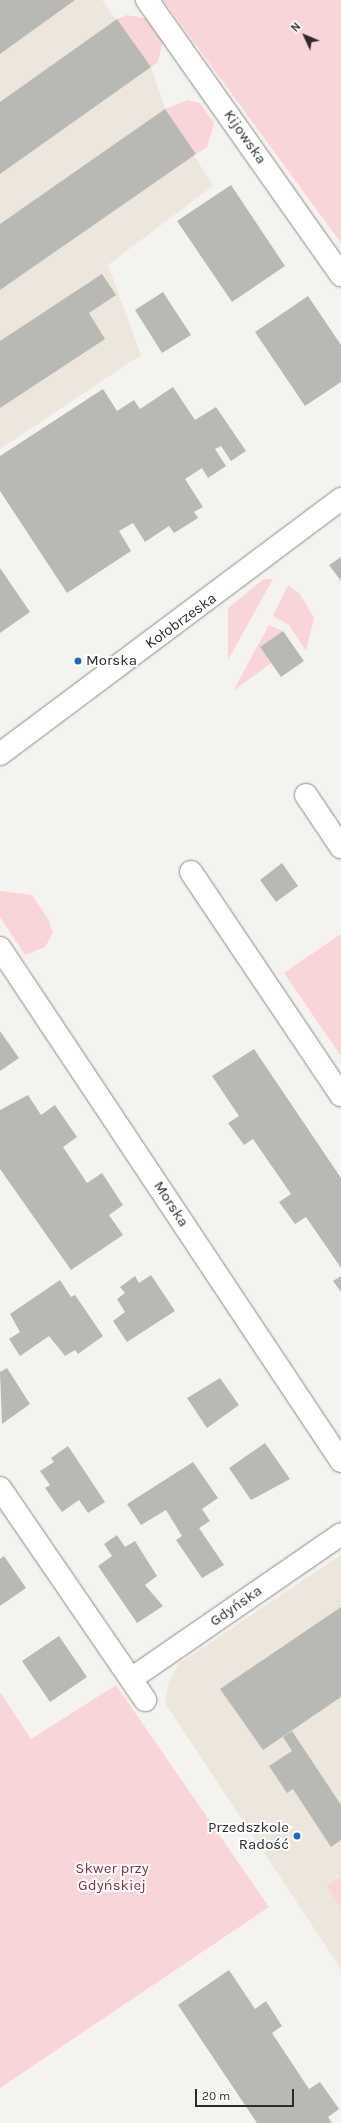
<!DOCTYPE html>
<html>
<head>
<meta charset="utf-8">
<style>
	body { margin:0 }
	#map { position:relative; width:341px; height:2123px; overflow:hidden; background:#f5f3ef; font-family:Karla,sans-serif }
	div>[style] { position:absolute }
	.built>* { inset:0; background:#ece6dc }
	.green>* { inset:0; background:#f9d5d8 }
	.building>* { inset:0; background:#b8b9b5 }
	.roads { filter:drop-shadow(0 0 1px #8d8b88) drop-shadow(0 0 1px #8d8b88) }
	.minor>* { height:22px; margin:-11px; padding:0 11px; transform-origin:11px; border-radius:11px; background:#fff }
	.dots>* { width:11px; height:11px; translate:-50% -50%; box-sizing:border-box; border:2px solid #fff; border-radius:50% }
	span { translate:-50% -50%; white-space:nowrap; text-align:center; line-height:1.15; -webkit-text-stroke:4px #fff; paint-order:stroke }
	.street-label { font-size:15px; color:#2d2c2a }
	.poi-label { font-size:15px; color:#2d2c2a }
	.left { translate:0 -50%; text-align:left }
	.right { translate:-100% -50%; text-align:right }
	.park-label { font-size:15px; color:#833240 }
	.north { position:absolute; left:285px; top:16px; width:40px; height:40px; -webkit-text-stroke:3px #fff; paint-order:stroke; rotate:314deg; font-size:11px; font-weight:700; line-height:16px; text-align:center; color:#2d2c2a }
	.north::after { content:''; display:block; margin:auto; width:14px; height:18px; background:#2d2c2a; clip-path:polygon(50% 0,100% 100%,50% 72%,0 100%) }
	.scale { position:absolute; left:195px; top:2089px; width:99px; height:18px; box-sizing:border-box; border:2px solid #2d2c2a; border-top:0; padding-left:5px; font-size:12px; line-height:14px; white-space:nowrap; color:#2d2c2a; -webkit-text-stroke:3px #fff; paint-order:stroke }
</style>
</head>
<body>
<div id="map">
	<div class="built">
		<i style="clip-path:polygon(0 0,102px 0,151px 67px,165px 109px,213px 186px,108px 265px,141px 355px,0 449px)"></i>
		<i style="clip-path:polygon(341px 1555px,341px 1969px,165px 1703px,169px 1681px,180px 1663px)"></i>
	</div>
	<div class="green">
		<i style="clip-path:polygon(163px 0,341px 0,341px 243px)"></i>
		<i style="clip-path:polygon(127px 15px,148px 19px,163px 40px,158px 62px,151px 67px,117px 19px)"></i>
		<i style="clip-path:polygon(188px 100px,200px 103px,214px 123px,207px 147px,196px 154px,165px 109px)"></i>
		<i style="clip-path:polygon(264px 579px,273px 579px,228px 660px,228px 608px)"></i>
		<i style="clip-path:polygon(288px 585px,300px 594px,314px 618px,306px 651px,289px 625px,273px 616px)"></i>
		<i style="clip-path:polygon(269px 625px,283px 631px,260px 647px,271px 663px,233px 691px)"></i>
		<i style="clip-path:polygon(0 891px,32px 895px,48px 919px,53px 933px,45px 947px,25px 955px,0 917px)"></i>
		<i style="clip-path:polygon(341px 934px,341px 1056px,284px 973px)"></i>
		<i style="clip-path:polygon(116px 1685px,269px 1907px,0 2088px,0 1692px,31px 1739px)"></i>
		<i style="clip-path:polygon(341px 1877px,341px 1908px,327px 1886px)"></i>
	</div>
	<div class="building">
		<i style="clip-path:polygon(0 0,75px 0,0 54px)"></i>
		<i style="clip-path:polygon(117px 19px,151px 67px,0 174px,0 102px)"></i>
		<i style="clip-path:polygon(165px 109px,196px 154px,0 290px,0 224px)"></i>
		<i style="clip-path:polygon(231px 185px,285px 266px,232px 302px,177px 221px)"></i>
		<i style="clip-path:polygon(102px 274px,116px 295px,89px 313px,105px 339px,0 408px,0 341px)"></i>
		<i style="clip-path:polygon(163px 292px,191px 335px,162px 353px,135px 310px)"></i>
		<i style="clip-path:polygon(308px 296px,341px 345px,341px 382px,305px 406px,255px 332px)"></i>
		<i style="clip-path:polygon(173px 387px,195px 420px,216px 407px,246px 451px,231px 461px,221px 446px,215px 449px,226px 466px,208px 478px,202px 468px,185px 479px,203px 507px,194px 512px,198px 518px,174px 533px,169px 526px,145px 542px,133px 523px,119px 531px,131px 551px,67px 593px,0 491px,0 456px,103px 389px,117px 411px,134px 400px,140px 409px)"></i>
		<i style="clip-path:polygon(341px 557px,341px 581px,329px 565px)"></i>
		<i style="clip-path:polygon(0 568px,30px 612px,0 633px)"></i>
		<i style="clip-path:polygon(283px 631px,304px 661px,281px 677px,260px 647px)"></i>
		<i style="clip-path:polygon(282px 863px,298px 886px,276px 902px,260px 880px)"></i>
		<i style="clip-path:polygon(0 1031px,19px 1058px,0 1071px)"></i>
		<i style="clip-path:polygon(254px 1049px,341px 1178px,341px 1268px,306px 1217px,295px 1224px,279px 1202px,291px 1194px,253px 1139px,244px 1145px,228px 1123px,239px 1116px,212px 1076px)"></i>
		<i style="clip-path:polygon(28px 1095px,41px 1115px,55px 1105px,77px 1137px,63px 1147px,87px 1183px,102px 1173px,123px 1205px,109px 1215px,123px 1235px,71px 1270px,0 1169px,0 1110px)"></i>
		<i style="clip-path:polygon(151px 1275px,175px 1311px,127px 1342px,113px 1321px,125px 1312px,117px 1299px,125px 1293px,120px 1287px,135px 1276px,139px 1283px)"></i>
		<i style="clip-path:polygon(341px 1276px,341px 1292px,333px 1281px)"></i>
		<i style="clip-path:polygon(60px 1280px,71px 1297px,75px 1295px,103px 1336px,78px 1354px,75px 1350px,65px 1356px,49px 1336px,20px 1356px,9px 1339px,20px 1332px,10px 1314px)"></i>
		<i style="clip-path:polygon(7px 1368px,30px 1404px,2px 1424px,0 1372px)"></i>
		<i style="clip-path:polygon(220px 1378px,239px 1405px,207px 1428px,187px 1398px)"></i>
		<i style="clip-path:polygon(265px 1443px,290px 1479px,251px 1500px,229px 1468px)"></i>
		<i style="clip-path:polygon(68px 1446px,105px 1502px,88px 1513px,79px 1500px,62px 1512px,45px 1488px,50px 1485px,40px 1471px,54px 1462px,51px 1458px)"></i>
		<i style="clip-path:polygon(193px 1462px,218px 1498px,202px 1509px,210px 1521px,199px 1528px,224px 1565px,202px 1578px,176px 1540px,182px 1536px,166px 1510px,141px 1525px,127px 1504px)"></i>
		<i style="clip-path:polygon(117px 1535px,125px 1547px,135px 1541px,157px 1576px,145px 1585px,163px 1606px,137px 1623px,98px 1566px,112px 1556px,104px 1544px)"></i>
		<i style="clip-path:polygon(4px 1556px,26px 1588px,0 1606px,0 1559px)"></i>
		<i style="clip-path:polygon(341px 1607px,341px 1697px,263px 1750px,220px 1689px)"></i>
		<i style="clip-path:polygon(59px 1636px,87px 1677px,50px 1702px,22px 1661px)"></i>
		<i style="clip-path:polygon(292px 1731px,341px 1805px,341px 1840px,331px 1847px,293px 1789px,287px 1793px,269px 1766px,292px 1751px,283px 1737px)"></i>
		<i style="clip-path:polygon(229px 1970px,255px 2009px,266px 2001px,282px 2026px,272px 2033px,309px 2089px,320px 2082px,339px 2109px,328px 2117px,332px 2123px,257px 2123px,178px 2005px)"></i>
	</div>
	<div class="roads">
		<div class="minor">
			<i style="left:147px;top:0;width:337px;rotate:54.8deg"></i>
			<i style="left:0;top:754px;width:426px;rotate:-36.8deg"></i>
			<i style="left:306px;top:795px;width:63px;rotate:56.1deg"></i>
			<i style="left:191px;top:872px;width:269px;rotate:56.1deg"></i>
			<i style="left:0;top:948px;width:616px;rotate:56.39deg"></i>
			<i style="left:0;top:1488px;width:257px;rotate:55.6deg"></i>
			<i style="left:131px;top:1679px;width:255px;rotate:-34.6deg"></i>
		</div>
	</div>
	<div class="dots">
		<i style="left:78px;top:661px;background:#1e6aba"></i>
		<i style="left:297px;top:1836px;background:#1e6aba"></i>
	</div>
	<div class="street-label">
		<span style="left:245px;top:137px;rotate:55deg">Kijowska</span>
		<span style="left:181px;top:621px;rotate:-36deg">Kołobrzeska</span>
		<span style="left:171px;top:1204px;rotate:57deg">Morska</span>
		<span style="left:236px;top:1606px;rotate:-35deg">Gdyńska</span>
	</div>
	<div class="poi-label">
		<span class="left" style="left:86px;top:661px">Morska</span>
		<span class="right" style="left:289px;top:1836px">Przedszkole<br>Radość</span>
	</div>
	<div class="park-label">
		<span style="left:112px;top:1877px">Skwer przy<br>Gdyńskiej</span>
	</div>
	<div class="north">N</div>
	<div class="scale">20 m</div>
</div>
</body>
</html>
